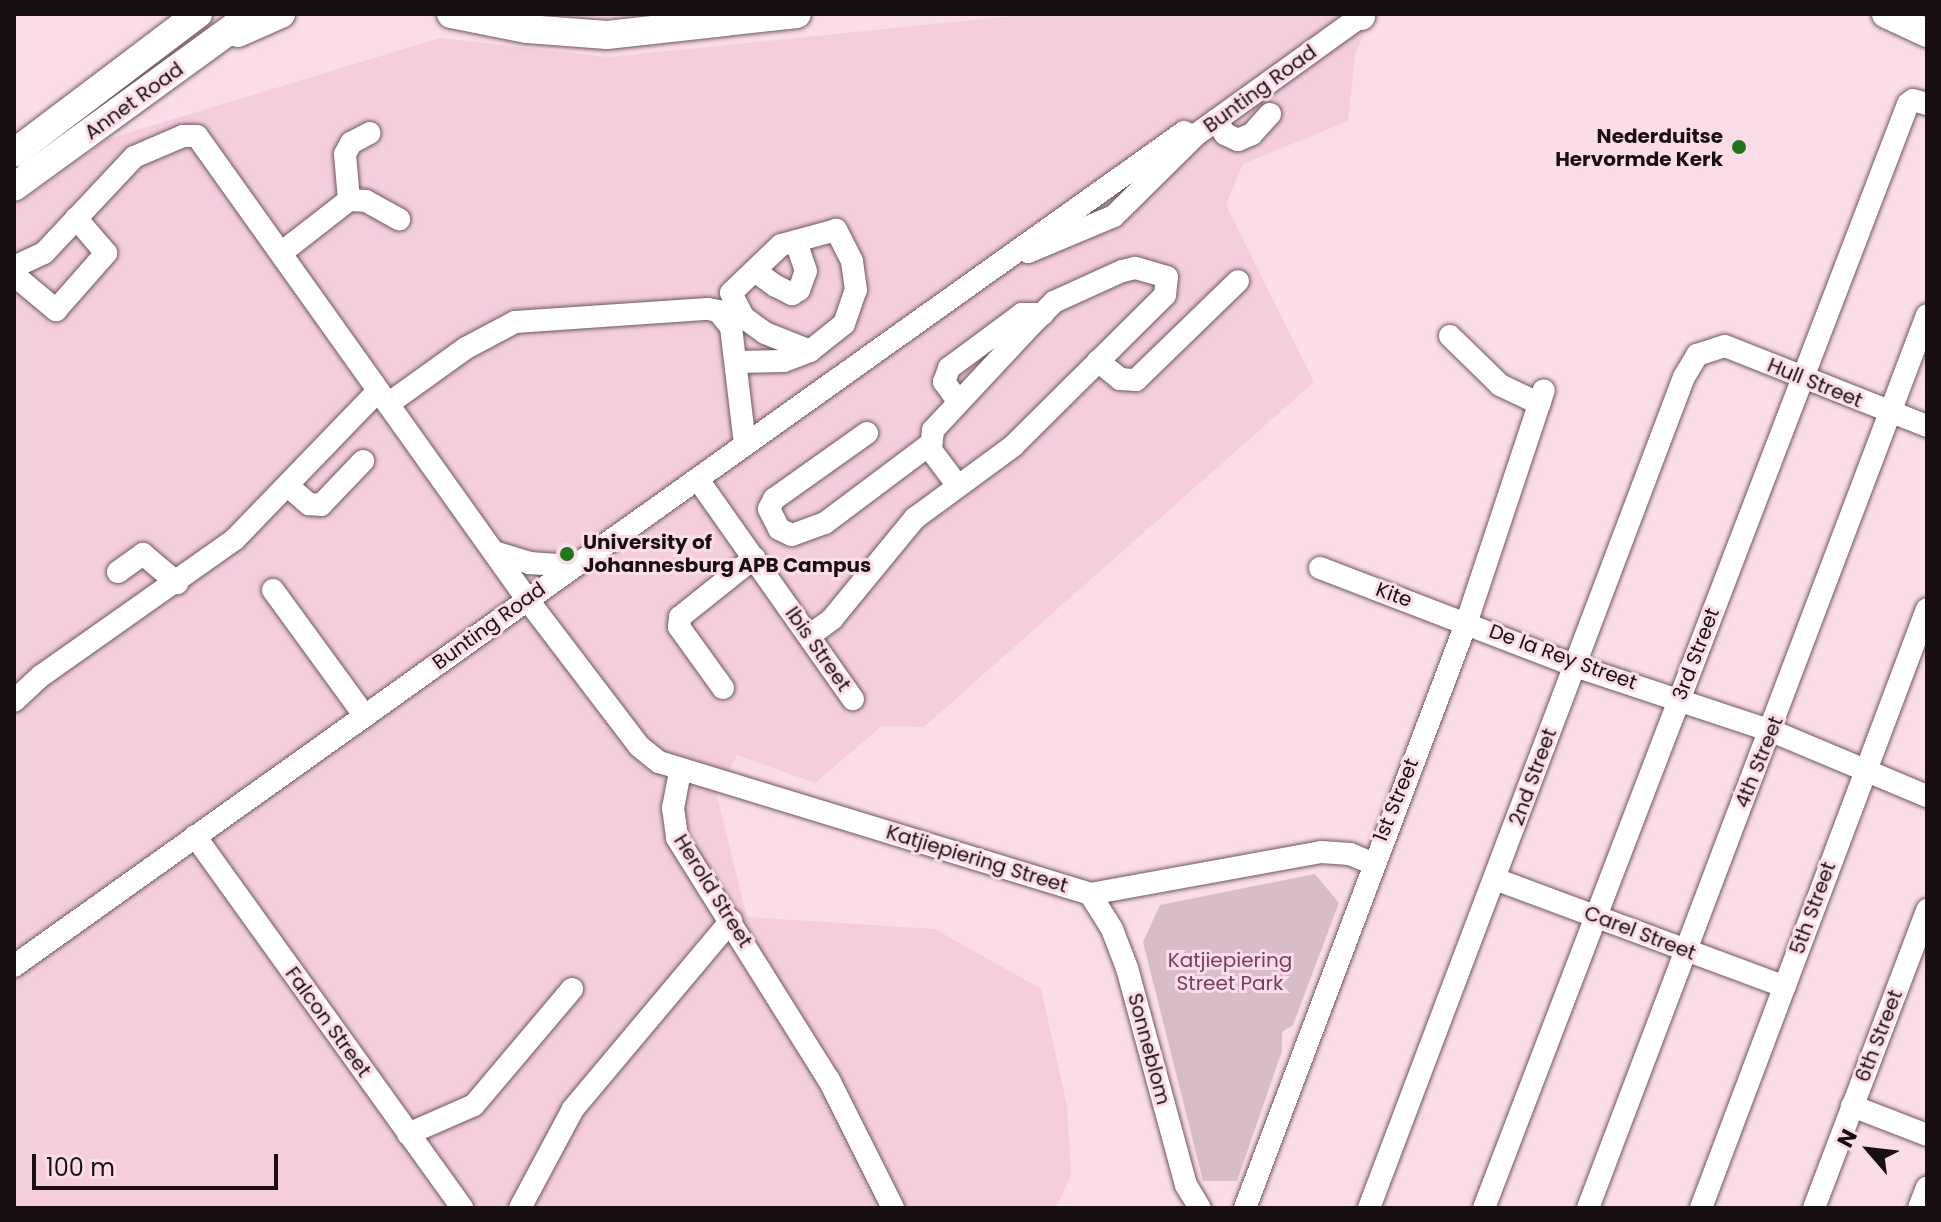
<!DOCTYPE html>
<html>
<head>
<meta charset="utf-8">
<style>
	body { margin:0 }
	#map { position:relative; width:1941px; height:1222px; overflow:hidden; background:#fbdde9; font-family:Poppins,sans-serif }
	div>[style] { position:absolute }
	.built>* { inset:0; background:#f4cedd }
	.green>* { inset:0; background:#d6bdc7 }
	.roads { filter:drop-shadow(0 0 2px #705762) drop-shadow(0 0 2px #705762) }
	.minor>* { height:22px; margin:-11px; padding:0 11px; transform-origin:11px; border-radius:11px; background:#fff }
	.major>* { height:28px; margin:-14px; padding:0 14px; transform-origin:14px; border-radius:14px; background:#fff }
	.dots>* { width:22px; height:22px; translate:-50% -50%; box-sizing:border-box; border:4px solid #fbdde9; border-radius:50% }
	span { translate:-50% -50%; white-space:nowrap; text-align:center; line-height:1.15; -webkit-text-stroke:6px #fbdde9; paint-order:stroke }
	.street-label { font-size:20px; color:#190f13 }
	.poi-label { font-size:20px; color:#190f13; font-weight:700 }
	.right { translate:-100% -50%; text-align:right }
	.left { translate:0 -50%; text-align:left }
	.park-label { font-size:20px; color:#753f58 }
	.frame { position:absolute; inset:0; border:16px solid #190f13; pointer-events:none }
	.north { position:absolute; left:1829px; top:1110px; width:80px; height:80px; -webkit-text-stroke:6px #fbdde9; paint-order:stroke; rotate:298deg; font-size:22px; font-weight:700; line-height:32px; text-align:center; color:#190f13 }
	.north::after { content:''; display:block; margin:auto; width:28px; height:36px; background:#190f13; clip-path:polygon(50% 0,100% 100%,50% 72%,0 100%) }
	.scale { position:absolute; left:32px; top:1154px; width:246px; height:36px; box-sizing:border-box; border:4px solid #190f13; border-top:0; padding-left:10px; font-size:24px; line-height:28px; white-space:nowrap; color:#190f13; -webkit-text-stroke:6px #fbdde9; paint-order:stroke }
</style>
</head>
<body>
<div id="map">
	<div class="built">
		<i style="clip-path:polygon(1034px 14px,1372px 14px,1355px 55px,1348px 121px,1243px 164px,1226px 205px,1314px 382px,924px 727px,882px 726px,815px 783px,737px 755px,717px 796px,747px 917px,935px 929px,1041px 989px,1067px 1106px,1071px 1175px,1056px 1208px,14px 1208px,14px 207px,108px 139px,440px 38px,608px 57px)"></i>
	</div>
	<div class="green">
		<i style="clip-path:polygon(1315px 874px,1339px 903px,1293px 1025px,1282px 1032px,1282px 1051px,1237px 1181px,1203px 1181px,1143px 942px,1160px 905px)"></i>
	</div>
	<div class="roads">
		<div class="minor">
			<i style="left:1216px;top:120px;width:17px;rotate:57deg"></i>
			<i style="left:1225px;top:134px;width:14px;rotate:25deg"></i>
			<i style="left:1238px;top:140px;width:15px;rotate:-23deg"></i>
			<i style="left:1252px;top:134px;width:27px;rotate:-48deg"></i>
			<i style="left:349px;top:200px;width:46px;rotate:-95deg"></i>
			<i style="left:345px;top:154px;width:13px;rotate:-61deg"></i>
			<i style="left:351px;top:143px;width:21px;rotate:-28deg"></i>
			<i style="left:1028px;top:252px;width:93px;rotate:-22.7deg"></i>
			<i style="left:1114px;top:216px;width:117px;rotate:-44.7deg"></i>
			<i style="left:1197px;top:134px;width:206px;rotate:-35.7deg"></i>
			<i style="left:281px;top:253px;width:86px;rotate:-37.9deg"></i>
			<i style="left:349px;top:200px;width:17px;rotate:3deg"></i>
			<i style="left:366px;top:201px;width:38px;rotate:29deg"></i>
			<i style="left:14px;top:267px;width:33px;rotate:-25deg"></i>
			<i style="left:44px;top:253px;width:132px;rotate:-46.8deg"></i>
			<i style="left:134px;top:157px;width:53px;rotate:-23.2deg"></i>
			<i style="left:183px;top:136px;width:14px"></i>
			<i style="left:197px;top:136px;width:569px;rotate:54.52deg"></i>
			<i style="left:527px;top:599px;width:185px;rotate:52.7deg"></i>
			<i style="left:639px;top:746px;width:26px;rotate:39deg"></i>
			<i style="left:659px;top:762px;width:451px;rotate:17deg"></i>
			<i style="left:1090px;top:894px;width:235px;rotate:-10.3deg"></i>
			<i style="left:1321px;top:852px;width:29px;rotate:4deg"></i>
			<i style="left:1350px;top:854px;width:23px;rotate:23deg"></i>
			<i style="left:755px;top:271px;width:26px;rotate:36deg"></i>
			<i style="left:776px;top:286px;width:18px;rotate:27deg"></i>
			<i style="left:792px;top:294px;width:8px;rotate:-30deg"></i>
			<i style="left:799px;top:290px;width:20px;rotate:-70deg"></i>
			<i style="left:806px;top:271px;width:31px;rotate:-109deg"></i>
			<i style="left:14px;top:275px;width:55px;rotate:39.8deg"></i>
			<i style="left:56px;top:310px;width:76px;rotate:-48.7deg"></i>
			<i style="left:106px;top:253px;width:46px;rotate:-130.6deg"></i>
			<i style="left:1450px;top:336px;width:70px;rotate:44.4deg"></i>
			<i style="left:1500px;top:385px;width:44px;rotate:25.4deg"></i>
			<i style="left:1098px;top:361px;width:28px;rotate:39deg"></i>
			<i style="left:1120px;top:379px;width:16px;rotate:4deg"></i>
			<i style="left:1136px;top:380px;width:142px;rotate:-44.1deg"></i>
			<i style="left:736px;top:362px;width:48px;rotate:-1.2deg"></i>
			<i style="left:784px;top:361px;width:28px;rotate:-21deg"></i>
			<i style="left:810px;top:351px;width:43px;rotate:-38.5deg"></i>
			<i style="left:844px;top:324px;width:36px;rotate:-71deg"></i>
			<i style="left:856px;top:290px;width:29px;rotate:-98deg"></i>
			<i style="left:852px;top:261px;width:35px;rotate:-117deg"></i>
			<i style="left:836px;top:230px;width:57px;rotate:164.7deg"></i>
			<i style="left:781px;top:245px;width:69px;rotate:136.2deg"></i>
			<i style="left:731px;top:293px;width:27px;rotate:63deg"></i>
			<i style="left:743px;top:317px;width:27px;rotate:36deg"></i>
			<i style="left:765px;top:333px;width:48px;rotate:21.8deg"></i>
			<i style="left:958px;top:401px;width:24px;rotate:-126deg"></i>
			<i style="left:944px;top:382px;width:15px;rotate:-70deg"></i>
			<i style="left:949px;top:368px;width:91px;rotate:-36.5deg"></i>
			<i style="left:1022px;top:314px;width:21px"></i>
			<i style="left:388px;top:404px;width:96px;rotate:-35.7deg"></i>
			<i style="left:466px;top:348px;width:55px;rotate:-28deg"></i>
			<i style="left:515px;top:322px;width:193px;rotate:-3.9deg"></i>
			<i style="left:708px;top:309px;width:10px;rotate:11deg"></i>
			<i style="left:718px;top:311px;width:21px;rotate:51deg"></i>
			<i style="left:731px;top:327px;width:118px;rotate:83.2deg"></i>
			<i style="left:867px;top:433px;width:114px;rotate:144.6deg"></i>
			<i style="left:774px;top:499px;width:11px;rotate:117deg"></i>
			<i style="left:769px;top:509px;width:22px;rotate:63deg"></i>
			<i style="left:779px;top:529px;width:14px;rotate:25deg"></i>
			<i style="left:792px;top:535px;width:35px;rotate:-20deg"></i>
			<i style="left:825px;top:523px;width:130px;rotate:-36.9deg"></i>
			<i style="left:699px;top:481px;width:267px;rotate:54.8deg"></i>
			<i style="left:288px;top:486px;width:28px;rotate:41deg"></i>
			<i style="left:309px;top:504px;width:12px;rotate:5deg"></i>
			<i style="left:321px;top:505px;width:61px;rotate:-46.3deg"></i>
			<i style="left:494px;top:552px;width:37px;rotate:17deg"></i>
			<i style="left:529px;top:563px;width:44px;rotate:3.9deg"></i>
			<i style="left:1320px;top:568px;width:273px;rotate:21deg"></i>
			<i style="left:1575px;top:666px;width:207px;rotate:18.3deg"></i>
			<i style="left:1772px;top:731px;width:168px;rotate:22.8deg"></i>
			<i style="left:118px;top:572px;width:31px;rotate:-36deg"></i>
			<i style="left:143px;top:554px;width:45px;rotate:40.5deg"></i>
			<i style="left:273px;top:590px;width:156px;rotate:53.9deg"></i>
			<i style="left:809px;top:636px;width:29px;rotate:-36deg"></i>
			<i style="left:832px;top:619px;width:131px;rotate:-50.6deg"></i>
			<i style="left:915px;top:518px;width:122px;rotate:-36.3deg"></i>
			<i style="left:1013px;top:446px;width:214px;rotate:-44.8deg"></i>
			<i style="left:1165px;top:295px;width:18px;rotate:-84deg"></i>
			<i style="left:1167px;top:277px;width:33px;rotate:-164deg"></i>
			<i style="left:1135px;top:268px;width:13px;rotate:167deg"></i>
			<i style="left:1122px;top:271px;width:75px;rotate:155.5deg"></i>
			<i style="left:1054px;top:302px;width:31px;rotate:135deg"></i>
			<i style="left:1032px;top:324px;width:145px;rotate:133deg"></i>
			<i style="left:933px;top:430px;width:20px;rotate:96deg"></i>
			<i style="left:931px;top:450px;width:45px;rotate:53.1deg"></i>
			<i style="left:723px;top:688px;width:75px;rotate:-125.8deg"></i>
			<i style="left:679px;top:627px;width:10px;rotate:-84deg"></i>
			<i style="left:680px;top:617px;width:95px;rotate:-38.6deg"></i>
			<i style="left:14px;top:701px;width:37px;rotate:-43deg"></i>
			<i style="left:41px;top:676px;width:237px;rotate:-35.2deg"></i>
			<i style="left:235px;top:539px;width:206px;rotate:-46deg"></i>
			<i style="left:680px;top:772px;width:37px;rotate:101deg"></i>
			<i style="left:673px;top:808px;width:30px;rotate:82deg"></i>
			<i style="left:677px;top:838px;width:286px;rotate:57.9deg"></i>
			<i style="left:829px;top:1080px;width:143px;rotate:63.4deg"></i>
			<i style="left:195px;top:836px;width:458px;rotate:54.3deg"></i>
			<i style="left:1495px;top:879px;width:309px;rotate:20.4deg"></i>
			<i style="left:1090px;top:894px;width:41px;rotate:57.8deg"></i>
			<i style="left:1112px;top:929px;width:42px;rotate:69deg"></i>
			<i style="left:1127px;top:968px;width:225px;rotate:74.8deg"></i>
			<i style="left:1186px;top:1185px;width:27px;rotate:59deg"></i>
			<i style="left:14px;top:966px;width:1437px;rotate:-35.48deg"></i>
			<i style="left:1852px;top:1106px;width:80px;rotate:21.1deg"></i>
			<i style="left:408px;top:1134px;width:72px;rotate:-23.7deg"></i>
			<i style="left:474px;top:1105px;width:152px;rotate:-49.8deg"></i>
			<i style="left:520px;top:1208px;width:112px;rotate:-61.8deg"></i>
			<i style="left:573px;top:1109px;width:246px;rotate:-50deg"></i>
			<i style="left:1245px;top:1208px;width:628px;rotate:-69.28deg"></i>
			<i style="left:1467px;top:621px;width:243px;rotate:-71.6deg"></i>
			<i style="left:1369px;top:1208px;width:889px;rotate:-69.24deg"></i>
			<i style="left:1684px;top:377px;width:26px;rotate:-59deg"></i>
			<i style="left:1697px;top:355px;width:29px;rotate:-18deg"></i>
			<i style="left:1725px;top:346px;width:217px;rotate:21.6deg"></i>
			<i style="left:1484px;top:1208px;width:1183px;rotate:-68.99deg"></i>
			<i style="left:1908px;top:104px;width:6px;rotate:-39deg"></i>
			<i style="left:1913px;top:100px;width:15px;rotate:16deg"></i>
			<i style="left:1588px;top:1208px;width:955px;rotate:-69.21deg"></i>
			<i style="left:1701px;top:1208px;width:640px;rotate:-69.33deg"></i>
			<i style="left:1814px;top:1208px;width:319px;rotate:-69.2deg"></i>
			<i style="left:1919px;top:1208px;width:22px;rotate:-69deg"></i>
		</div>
		<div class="major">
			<i style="left:451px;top:14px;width:77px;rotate:11.2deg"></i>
			<i style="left:527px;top:29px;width:80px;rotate:4.3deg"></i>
			<i style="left:607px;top:35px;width:191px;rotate:-6.3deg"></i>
			<i style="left:1359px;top:14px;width:3px;rotate:45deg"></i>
			<i style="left:1886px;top:14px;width:45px;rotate:24.9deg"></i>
			<i style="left:238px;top:33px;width:47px;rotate:-23.8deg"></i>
			<i style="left:14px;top:153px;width:231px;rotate:-37.1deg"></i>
			<i style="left:14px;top:187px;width:294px;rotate:-36deg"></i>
		</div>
	</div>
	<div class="dots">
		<i style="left:1739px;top:147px;background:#24741c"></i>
		<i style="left:567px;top:554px;background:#24741c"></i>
	</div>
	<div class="street-label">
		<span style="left:1260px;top:89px;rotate:-36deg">Bunting Road</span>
		<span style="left:134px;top:101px;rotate:-36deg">Annet Road</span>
		<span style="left:1815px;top:383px;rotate:22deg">Hull Street</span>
		<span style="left:1394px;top:595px;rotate:20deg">Kite</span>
		<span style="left:489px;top:626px;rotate:-36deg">Bunting Road</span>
		<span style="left:818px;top:649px;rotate:55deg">Ibis Street</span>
		<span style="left:1696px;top:654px;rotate:-69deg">3rd Street</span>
		<span style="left:1563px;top:657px;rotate:20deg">De la Rey Street</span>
		<span style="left:1759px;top:762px;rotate:-68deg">4th Street</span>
		<span style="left:1533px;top:777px;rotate:-70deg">2nd Street</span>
		<span style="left:1396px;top:800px;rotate:-68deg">1st Street</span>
		<span style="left:977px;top:859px;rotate:17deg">Katjiepiering Street</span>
		<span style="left:713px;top:891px;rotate:58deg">Herold Street</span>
		<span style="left:1813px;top:908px;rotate:-70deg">5th Street</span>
		<span style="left:1640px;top:933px;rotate:21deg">Carel Street</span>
		<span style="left:328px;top:1022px;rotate:54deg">Falcon Street</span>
		<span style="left:1879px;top:1036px;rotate:-69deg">6th Street</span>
		<span style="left:1149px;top:1049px;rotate:75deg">Sonneblom</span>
	</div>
	<div class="poi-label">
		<span class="right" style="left:1723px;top:148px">Nederduitse<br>Hervormde Kerk</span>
		<span class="left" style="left:583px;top:554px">University of<br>Johannesburg APB Campus</span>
	</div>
	<div class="park-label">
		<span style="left:1230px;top:972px">Katjiepiering<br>Street Park</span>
	</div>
	<div class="frame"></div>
	<div class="north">N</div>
	<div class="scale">100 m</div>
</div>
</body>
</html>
